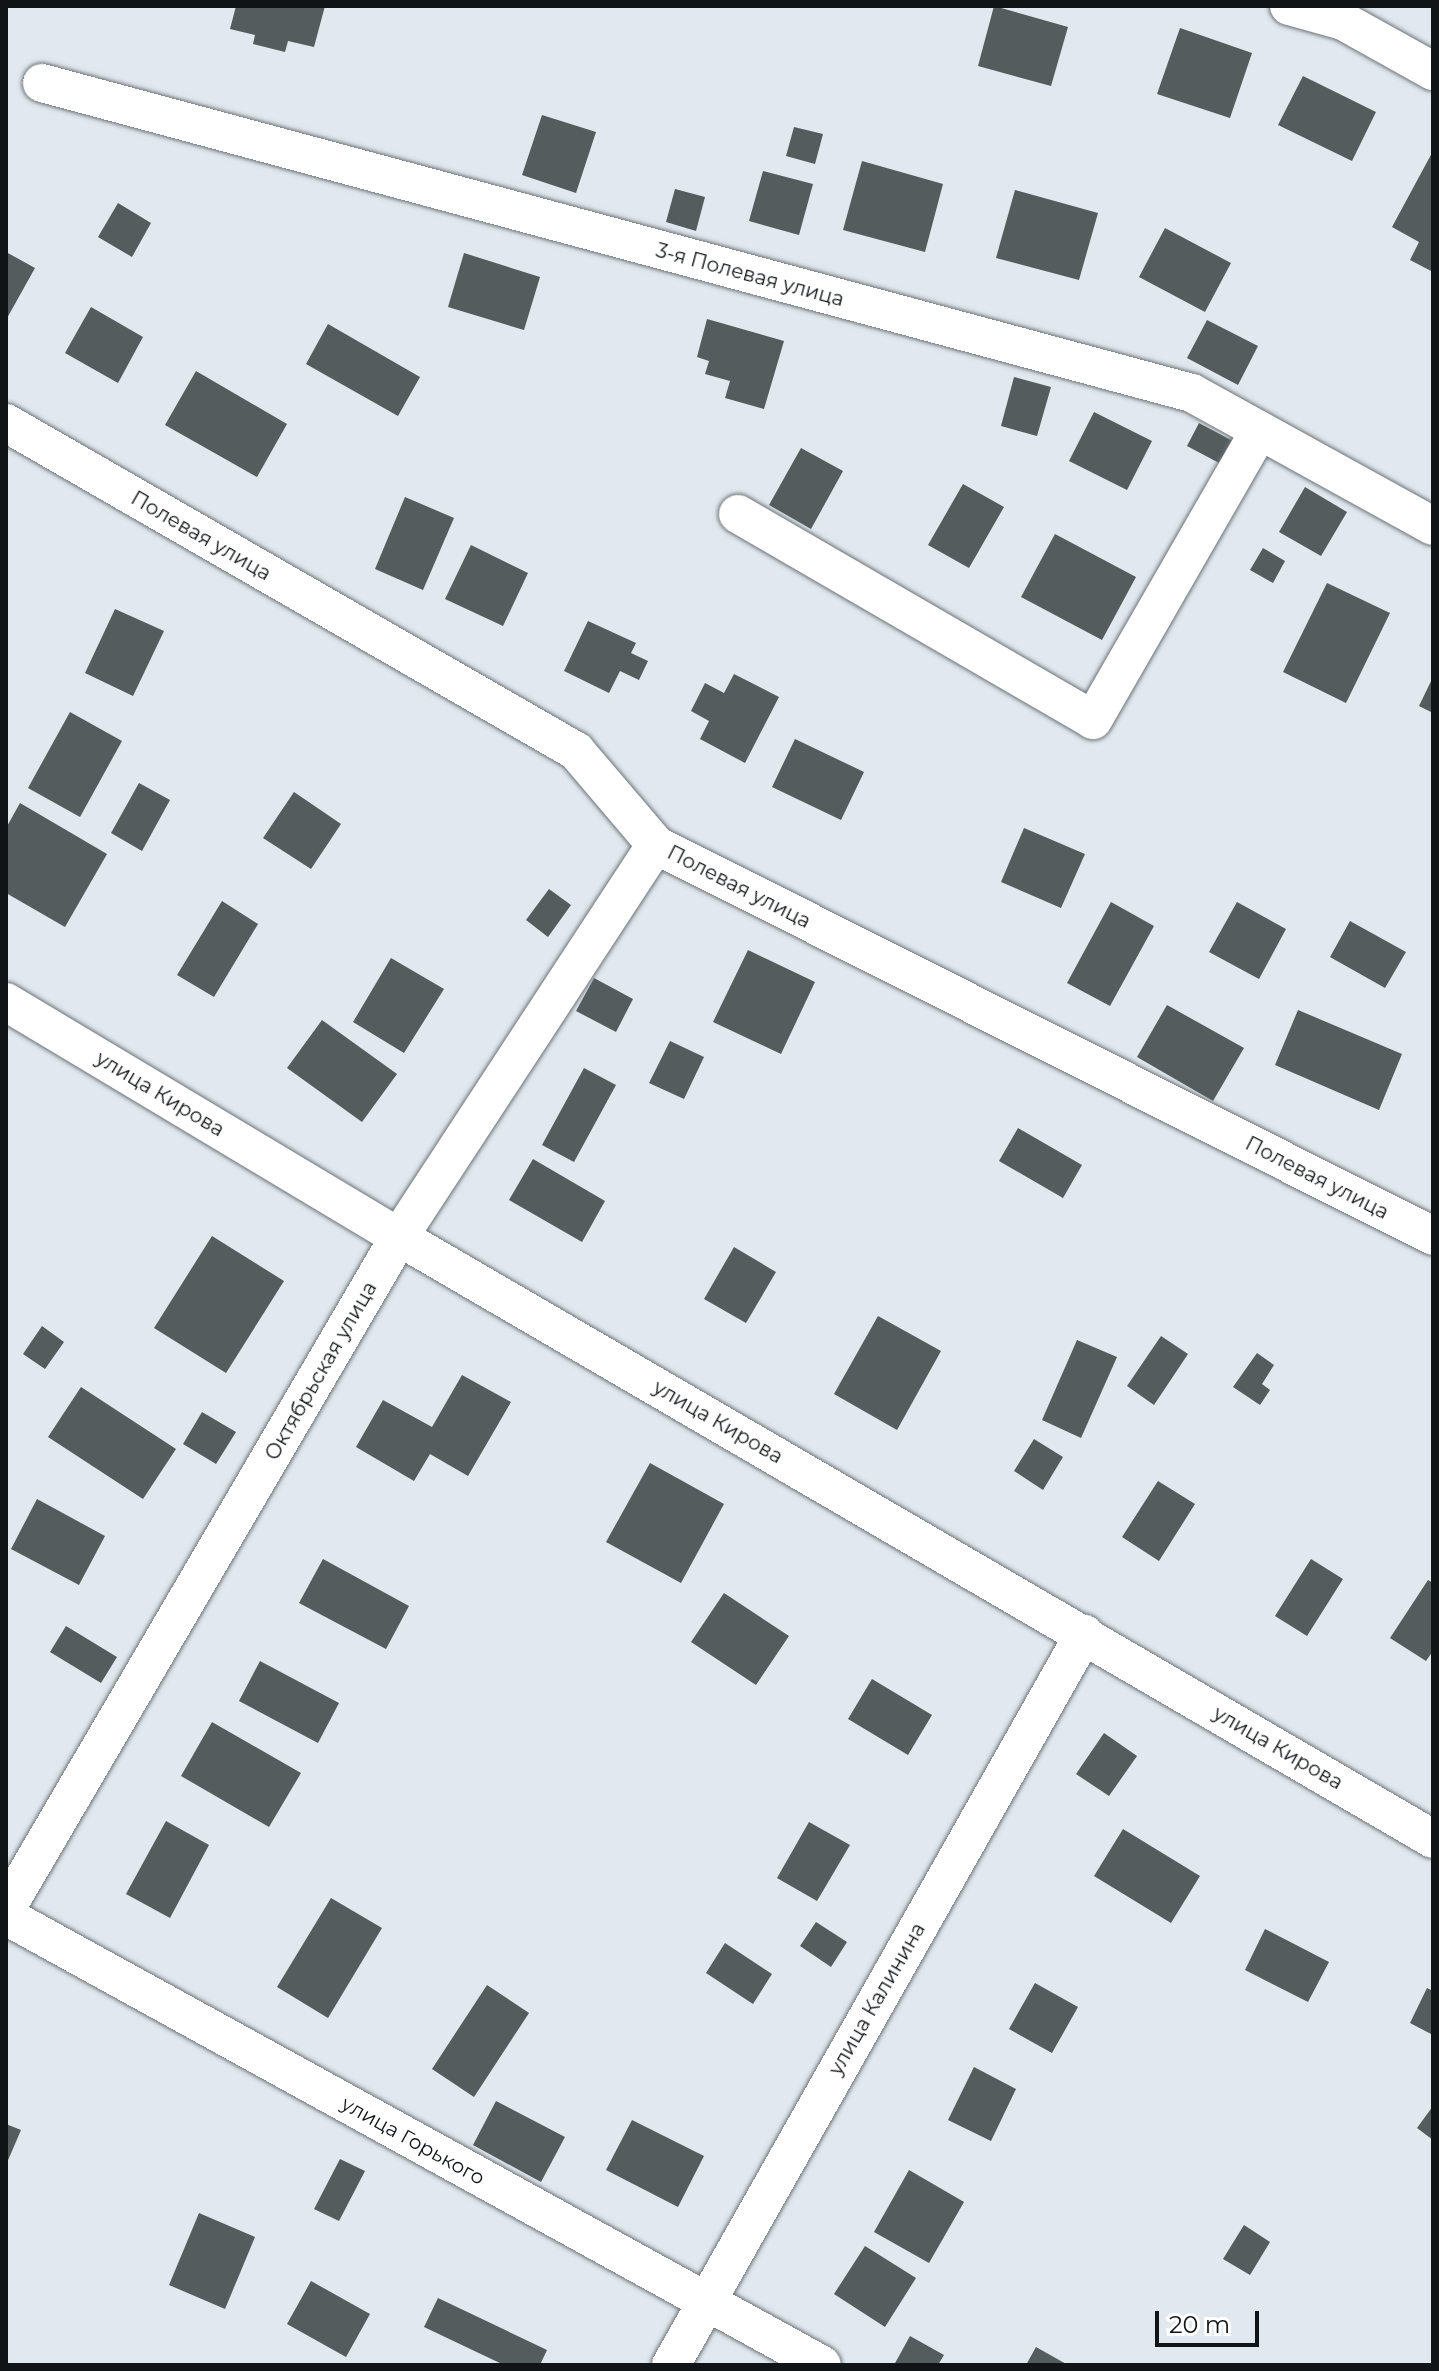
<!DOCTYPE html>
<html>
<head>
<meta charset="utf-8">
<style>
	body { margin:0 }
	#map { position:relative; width:1439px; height:2371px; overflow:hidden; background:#e1e8ee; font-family:Montserrat,sans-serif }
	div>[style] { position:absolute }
	.building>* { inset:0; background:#545c5d }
	.roads { filter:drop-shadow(0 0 2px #6c7378) drop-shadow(0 0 2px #6c7378) }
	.minor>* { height:38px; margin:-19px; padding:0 19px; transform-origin:19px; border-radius:19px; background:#fff }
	span { translate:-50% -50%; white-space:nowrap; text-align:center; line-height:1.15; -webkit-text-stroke:8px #fff; paint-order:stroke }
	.street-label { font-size:20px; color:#111416 }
	.frame { position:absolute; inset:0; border:8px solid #111416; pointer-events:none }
	.scale { position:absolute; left:1155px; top:2311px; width:104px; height:36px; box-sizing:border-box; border:4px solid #111416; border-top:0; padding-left:10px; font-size:24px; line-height:28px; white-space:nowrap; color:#111416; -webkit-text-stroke:6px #fff; paint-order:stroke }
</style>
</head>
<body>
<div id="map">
	<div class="building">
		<i style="clip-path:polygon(236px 6px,325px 6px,314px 47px,288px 41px,285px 52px,253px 44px,255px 35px,230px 29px)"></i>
		<i style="clip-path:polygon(994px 6px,1068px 27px,1051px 86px,978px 66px)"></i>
		<i style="clip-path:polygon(1180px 28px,1252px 53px,1230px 118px,1157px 94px)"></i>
		<i style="clip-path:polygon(1303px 76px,1376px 112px,1352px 161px,1278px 125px)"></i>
		<i style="clip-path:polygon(542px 115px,596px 132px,576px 193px,522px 175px)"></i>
		<i style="clip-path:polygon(794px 127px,823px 134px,815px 164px,786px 156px)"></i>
		<i style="clip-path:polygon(1433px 151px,1433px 272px,1410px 260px,1419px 242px,1392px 227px)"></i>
		<i style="clip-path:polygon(862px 161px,943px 184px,925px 252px,843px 230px)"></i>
		<i style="clip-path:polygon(763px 171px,813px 184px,799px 235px,749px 221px)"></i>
		<i style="clip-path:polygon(675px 189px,705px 197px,696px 231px,666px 222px)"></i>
		<i style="clip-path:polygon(1015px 190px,1098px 213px,1079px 280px,996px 258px)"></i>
		<i style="clip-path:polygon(118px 203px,151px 223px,132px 257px,98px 237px)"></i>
		<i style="clip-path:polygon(1165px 228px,1231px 263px,1205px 312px,1139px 277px)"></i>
		<i style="clip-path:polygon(6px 252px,35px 268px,6px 320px)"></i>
		<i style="clip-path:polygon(464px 253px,540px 277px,524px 330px,448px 307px)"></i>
		<i style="clip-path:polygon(91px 307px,143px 337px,118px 383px,65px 353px)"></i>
		<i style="clip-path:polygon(707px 319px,784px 341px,764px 409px,725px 398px,730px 381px,705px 374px,709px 361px,697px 357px)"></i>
		<i style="clip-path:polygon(1207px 320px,1258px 346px,1238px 385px,1187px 358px)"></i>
		<i style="clip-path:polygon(328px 324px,420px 377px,398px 416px,306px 364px)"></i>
		<i style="clip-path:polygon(196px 371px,287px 424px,257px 477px,165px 425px)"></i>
		<i style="clip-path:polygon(1014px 377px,1051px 387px,1037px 436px,1001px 426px)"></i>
		<i style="clip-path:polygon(1094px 412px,1152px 441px,1127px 490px,1069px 461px)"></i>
		<i style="clip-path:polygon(1199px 423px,1233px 441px,1221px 464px,1187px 446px)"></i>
		<i style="clip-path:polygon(801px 448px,843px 471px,811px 529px,769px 505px)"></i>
		<i style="clip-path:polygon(963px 484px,1004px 507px,969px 568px,928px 545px)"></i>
		<i style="clip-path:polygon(1305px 487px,1347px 512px,1321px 556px,1279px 532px)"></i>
		<i style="clip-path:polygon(405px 497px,454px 518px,423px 590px,375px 569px)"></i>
		<i style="clip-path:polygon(1055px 534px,1136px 577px,1102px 640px,1021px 597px)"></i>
		<i style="clip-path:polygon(471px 545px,528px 573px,503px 626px,445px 599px)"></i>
		<i style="clip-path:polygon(1263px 548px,1285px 561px,1273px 583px,1250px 570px)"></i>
		<i style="clip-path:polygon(1327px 583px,1390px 613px,1346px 703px,1283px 672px)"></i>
		<i style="clip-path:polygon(115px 609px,164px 631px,133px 696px,85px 673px)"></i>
		<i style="clip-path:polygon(588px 621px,636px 643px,631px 653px,648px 661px,639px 680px,620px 671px,609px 693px,564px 671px)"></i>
		<i style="clip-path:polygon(734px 674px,779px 697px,745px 763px,700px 739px,709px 721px,691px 711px,705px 683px,724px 693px)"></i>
		<i style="clip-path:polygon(1433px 677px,1433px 713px,1419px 706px)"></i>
		<i style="clip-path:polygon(70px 712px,122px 741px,80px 817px,28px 788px)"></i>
		<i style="clip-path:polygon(795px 739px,864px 772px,841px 820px,772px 787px)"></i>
		<i style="clip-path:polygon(139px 783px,170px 800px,142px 851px,111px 833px)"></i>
		<i style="clip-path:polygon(294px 792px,341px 824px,311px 869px,263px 838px)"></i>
		<i style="clip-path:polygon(20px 803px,107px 854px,65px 927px,6px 893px,6px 828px)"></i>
		<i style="clip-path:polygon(1024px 828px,1085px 854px,1061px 908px,1001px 882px)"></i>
		<i style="clip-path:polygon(549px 889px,571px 905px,548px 937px,526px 920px)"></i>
		<i style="clip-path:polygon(222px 901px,258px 924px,214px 997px,177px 975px)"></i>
		<i style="clip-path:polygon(1111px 902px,1154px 926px,1110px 1006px,1067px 983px)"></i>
		<i style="clip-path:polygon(1237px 902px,1286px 929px,1259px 979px,1209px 952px)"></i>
		<i style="clip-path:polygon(1350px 921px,1406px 952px,1385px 988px,1330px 957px)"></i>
		<i style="clip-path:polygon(748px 950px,815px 982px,781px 1054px,713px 1022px)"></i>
		<i style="clip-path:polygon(391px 958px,444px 989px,404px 1053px,353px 1022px)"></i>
		<i style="clip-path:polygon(594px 978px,633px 999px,616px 1032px,576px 1011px)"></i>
		<i style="clip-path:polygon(1167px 1005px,1244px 1048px,1213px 1101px,1137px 1057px)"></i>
		<i style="clip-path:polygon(1298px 1010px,1402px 1054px,1379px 1110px,1275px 1065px)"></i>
		<i style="clip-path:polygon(322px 1020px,397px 1074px,362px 1122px,287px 1068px)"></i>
		<i style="clip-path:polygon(670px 1041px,704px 1057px,684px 1099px,649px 1083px)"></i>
		<i style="clip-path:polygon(584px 1068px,616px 1085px,574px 1162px,542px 1145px)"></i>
		<i style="clip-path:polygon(1018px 1128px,1082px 1165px,1063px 1198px,999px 1161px)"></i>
		<i style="clip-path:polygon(533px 1159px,605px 1201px,582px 1242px,509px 1200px)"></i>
		<i style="clip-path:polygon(212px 1236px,284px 1281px,226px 1373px,154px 1328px)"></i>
		<i style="clip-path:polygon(734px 1247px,776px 1272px,746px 1323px,704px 1299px)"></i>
		<i style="clip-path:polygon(878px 1316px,941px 1351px,897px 1430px,834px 1394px)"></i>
		<i style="clip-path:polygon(42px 1326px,64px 1342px,45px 1369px,23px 1354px)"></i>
		<i style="clip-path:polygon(1161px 1336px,1188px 1354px,1154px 1405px,1127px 1386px)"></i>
		<i style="clip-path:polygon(1077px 1340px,1117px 1357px,1081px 1438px,1042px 1420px)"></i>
		<i style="clip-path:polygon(1257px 1353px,1274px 1365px,1262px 1384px,1270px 1390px,1260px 1405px,1233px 1387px)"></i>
		<i style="clip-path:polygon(462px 1375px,511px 1402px,468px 1476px,430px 1454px,414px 1481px,356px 1447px,383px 1400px,432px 1427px)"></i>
		<i style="clip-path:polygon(81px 1387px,176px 1449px,143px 1499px,48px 1437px)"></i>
		<i style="clip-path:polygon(202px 1412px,236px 1432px,216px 1464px,183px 1444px)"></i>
		<i style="clip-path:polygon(1034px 1439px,1063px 1457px,1043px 1490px,1014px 1471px)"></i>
		<i style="clip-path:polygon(650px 1463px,724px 1504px,681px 1583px,606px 1542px)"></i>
		<i style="clip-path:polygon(1158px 1481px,1195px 1504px,1159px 1561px,1122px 1537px)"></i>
		<i style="clip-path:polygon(37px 1499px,105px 1536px,79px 1585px,11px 1549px)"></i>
		<i style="clip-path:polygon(323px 1559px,409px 1606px,386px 1649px,299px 1603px)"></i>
		<i style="clip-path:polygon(1311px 1559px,1343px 1579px,1307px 1636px,1275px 1616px)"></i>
		<i style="clip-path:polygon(1428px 1580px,1433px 1583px,1433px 1651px,1426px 1661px,1390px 1638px)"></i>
		<i style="clip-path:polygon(724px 1593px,789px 1636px,756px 1685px,691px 1642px)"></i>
		<i style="clip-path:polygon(66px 1626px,117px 1657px,101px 1683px,50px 1652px)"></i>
		<i style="clip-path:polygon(260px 1661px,339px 1703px,318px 1743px,239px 1701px)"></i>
		<i style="clip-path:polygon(872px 1679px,932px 1715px,908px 1755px,848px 1719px)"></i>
		<i style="clip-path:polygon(212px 1722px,301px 1773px,269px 1827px,181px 1776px)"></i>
		<i style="clip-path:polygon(1104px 1733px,1137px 1756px,1109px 1796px,1076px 1774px)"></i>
		<i style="clip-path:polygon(166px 1821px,209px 1845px,170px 1918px,126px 1894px)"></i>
		<i style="clip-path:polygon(809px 1822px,850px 1845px,817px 1901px,777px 1878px)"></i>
		<i style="clip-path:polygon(1123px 1829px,1200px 1876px,1171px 1923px,1094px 1876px)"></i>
		<i style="clip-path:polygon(331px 1898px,382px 1928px,328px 2018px,277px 1987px)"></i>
		<i style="clip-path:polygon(816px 1922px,847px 1942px,831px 1967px,800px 1946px)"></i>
		<i style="clip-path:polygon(1265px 1929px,1329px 1962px,1308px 2002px,1245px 1970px)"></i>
		<i style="clip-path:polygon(725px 1943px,772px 1974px,753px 2004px,706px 1973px)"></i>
		<i style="clip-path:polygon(1035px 1983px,1078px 2007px,1052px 2053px,1009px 2029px)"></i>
		<i style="clip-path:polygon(487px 1985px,529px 2013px,474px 2097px,432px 2069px)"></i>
		<i style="clip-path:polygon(1427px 1988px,1433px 1991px,1433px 2035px,1410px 2023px)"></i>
		<i style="clip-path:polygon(974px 2067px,1016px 2089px,991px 2141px,948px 2120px)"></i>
		<i style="clip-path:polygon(496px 2101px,565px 2137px,541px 2182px,473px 2145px)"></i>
		<i style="clip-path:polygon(1433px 2106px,1433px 2140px,1417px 2128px)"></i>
		<i style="clip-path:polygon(632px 2120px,704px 2156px,678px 2207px,606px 2170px)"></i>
		<i style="clip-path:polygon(6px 2124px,21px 2130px,6px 2165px)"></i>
		<i style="clip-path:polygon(340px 2159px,365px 2171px,339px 2221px,314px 2209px)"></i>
		<i style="clip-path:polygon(909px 2170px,964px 2202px,929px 2263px,874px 2232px)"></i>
		<i style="clip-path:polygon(199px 2213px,255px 2237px,225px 2309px,169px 2285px)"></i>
		<i style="clip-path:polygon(1244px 2225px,1270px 2242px,1250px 2275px,1223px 2259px)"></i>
		<i style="clip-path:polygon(865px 2246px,916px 2278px,885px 2327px,834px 2294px)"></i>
		<i style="clip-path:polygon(311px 2281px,370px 2314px,346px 2357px,287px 2324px)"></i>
		<i style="clip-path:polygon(438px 2298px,547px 2350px,540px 2365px,504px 2365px,424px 2327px)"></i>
		<i style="clip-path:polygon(910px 2336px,944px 2355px,938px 2365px,894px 2365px)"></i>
		<i style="clip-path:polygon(1036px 2347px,1068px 2365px,1026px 2365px)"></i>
	</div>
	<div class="roads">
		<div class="minor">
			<i style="left:1289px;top:6px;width:56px;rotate:15.5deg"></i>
			<i style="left:1343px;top:21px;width:103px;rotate:29.1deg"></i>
			<i style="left:42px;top:83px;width:1191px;rotate:15.09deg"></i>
			<i style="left:1192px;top:393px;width:275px;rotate:28.9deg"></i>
			<i style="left:6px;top:423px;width:658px;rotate:29.92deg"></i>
			<i style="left:576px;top:751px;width:123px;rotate:49.6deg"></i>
			<i style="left:656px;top:845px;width:870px;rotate:26.71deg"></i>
			<i style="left:738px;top:514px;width:410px;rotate:30.1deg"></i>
			<i style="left:1093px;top:720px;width:333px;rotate:-60.1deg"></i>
			<i style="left:6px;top:1002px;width:458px;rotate:30.9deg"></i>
			<i style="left:399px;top:1237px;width:1196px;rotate:30.21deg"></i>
			<i style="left:6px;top:1909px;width:778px;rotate:-59.68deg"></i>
			<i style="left:399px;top:1237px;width:469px;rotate:-56.8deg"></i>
			<i style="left:6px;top:1916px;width:931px;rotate:28.82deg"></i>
			<i style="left:671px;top:2365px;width:840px;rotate:-60.53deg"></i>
		</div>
	</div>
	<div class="street-label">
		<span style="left:750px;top:275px;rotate:15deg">3-я Полевая улица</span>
		<span style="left:201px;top:536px;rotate:30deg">Полевая улица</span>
		<span style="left:739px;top:887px;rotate:27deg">Полевая улица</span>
		<span style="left:160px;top:1094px;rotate:31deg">улица Кирова</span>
		<span style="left:1317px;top:1178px;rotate:27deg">Полевая улица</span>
		<span style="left:321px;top:1371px;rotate:-60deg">Октябрьская улица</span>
		<span style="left:718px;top:1422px;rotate:30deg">улица Кирова</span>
		<span style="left:1278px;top:1748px;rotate:30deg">улица Кирова</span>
		<span style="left:877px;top:1999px;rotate:-60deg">улица Калинина</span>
		<span style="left:413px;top:2141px;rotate:29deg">улица Горького</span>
	</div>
	<div class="frame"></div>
	<div class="scale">20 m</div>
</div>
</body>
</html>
